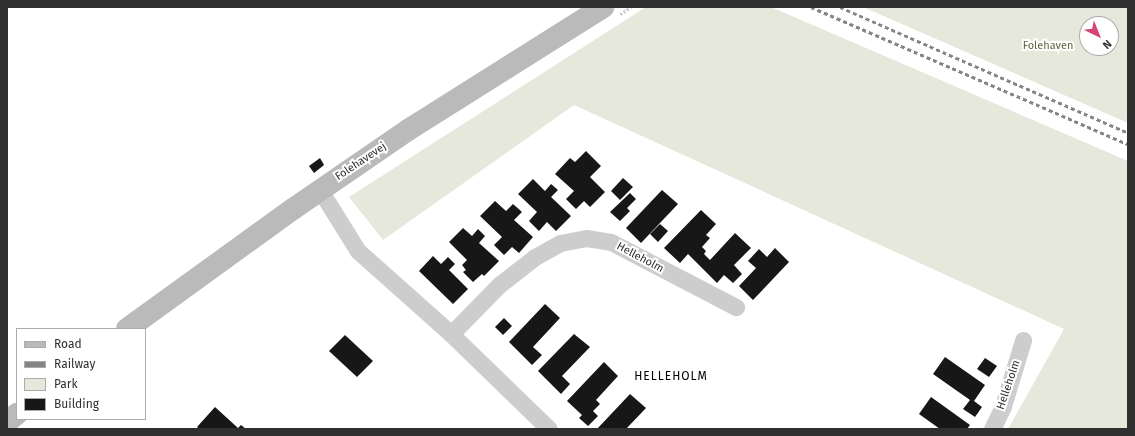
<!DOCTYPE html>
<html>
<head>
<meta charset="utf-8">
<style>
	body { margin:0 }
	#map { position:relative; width:1135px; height:436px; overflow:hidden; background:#fff; font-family:"Fira Sans",sans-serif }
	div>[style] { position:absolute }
	.green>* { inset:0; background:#e6e8dc }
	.building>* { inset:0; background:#171717 }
	.path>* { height:2.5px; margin-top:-1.25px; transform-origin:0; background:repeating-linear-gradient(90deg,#c7c7c7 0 2px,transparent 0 4px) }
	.street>* { height:17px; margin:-8.5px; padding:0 8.5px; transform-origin:8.5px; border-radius:8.5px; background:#cdcdcd }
	.secondary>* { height:22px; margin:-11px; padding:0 11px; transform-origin:11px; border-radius:11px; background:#bababa }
	.rail>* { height:3px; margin-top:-1.5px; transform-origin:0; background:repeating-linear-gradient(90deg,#858585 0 4px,transparent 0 7px) }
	span { translate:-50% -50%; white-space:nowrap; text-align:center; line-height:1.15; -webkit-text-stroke:4px #fff; paint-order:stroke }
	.park-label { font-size:11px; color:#5d6741 }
	.street-label { font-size:11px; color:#303030 }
	.neighbourhood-label { font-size:12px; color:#000; letter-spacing:1px }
	.frame { position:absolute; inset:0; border:8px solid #303030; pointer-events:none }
	.legend { position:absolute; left:16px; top:328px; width:130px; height:92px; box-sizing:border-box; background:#fff; border:1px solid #acacac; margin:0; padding:5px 7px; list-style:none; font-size:12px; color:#303030 }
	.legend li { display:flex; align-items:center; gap:8px; height:20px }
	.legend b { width:20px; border:1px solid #acacac }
	.north { position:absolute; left:1079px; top:16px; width:40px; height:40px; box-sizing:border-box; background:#fff; border:1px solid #acacac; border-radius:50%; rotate:137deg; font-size:11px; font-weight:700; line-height:16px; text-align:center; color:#303030 }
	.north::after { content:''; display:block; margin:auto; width:14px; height:18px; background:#d44573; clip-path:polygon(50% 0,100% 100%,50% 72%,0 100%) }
</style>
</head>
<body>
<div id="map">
	<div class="green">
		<i style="clip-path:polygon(646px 7px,771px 7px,1128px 161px,1128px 429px,1008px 429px,1064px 329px,574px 105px,383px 240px,349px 197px)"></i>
		<i style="clip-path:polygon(evenodd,863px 7px,1128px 7px,1128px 123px,863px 7px,1087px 24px,1111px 24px,1111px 48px,1087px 48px,1087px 24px)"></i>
	</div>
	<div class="building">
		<i style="clip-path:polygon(586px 151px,601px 166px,590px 177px,605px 192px,590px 207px,584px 201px,576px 209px,566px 199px,574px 191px,555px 174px,570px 158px,575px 162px)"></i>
		<i style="clip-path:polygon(320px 158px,324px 165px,314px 173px,309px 166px)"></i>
		<i style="clip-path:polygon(623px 178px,633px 187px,620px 200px,611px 191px)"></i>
		<i style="clip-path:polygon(533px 179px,545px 191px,551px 184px,558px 190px,551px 197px,571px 216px,556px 231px,547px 222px,539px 231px,529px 221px,537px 212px,518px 194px)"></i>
		<i style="clip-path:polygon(662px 190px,678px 204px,641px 243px,626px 228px)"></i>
		<i style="clip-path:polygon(630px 193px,636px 199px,627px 208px,630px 211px,620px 221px,610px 212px)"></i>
		<i style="clip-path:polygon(495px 201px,506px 211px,513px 204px,522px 212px,514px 220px,533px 237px,519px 253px,512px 247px,504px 255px,494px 245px,502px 237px,480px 216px)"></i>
		<i style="clip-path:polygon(701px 210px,716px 224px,706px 235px,710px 238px,702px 247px,706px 251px,704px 254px,710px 260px,735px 233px,751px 248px,734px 265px,742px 274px,733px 283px,724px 275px,717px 283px,688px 254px,680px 263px,664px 248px)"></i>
		<i style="clip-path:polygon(660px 224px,668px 231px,658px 242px,650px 234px)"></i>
		<i style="clip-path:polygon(463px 228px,472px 236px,478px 229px,485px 236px,479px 243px,499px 261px,484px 276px,482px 274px,473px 282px,463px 272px,466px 270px,462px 265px,467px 260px,449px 242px)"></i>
		<i style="clip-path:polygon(775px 248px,789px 262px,753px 300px,739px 286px,756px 268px,748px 261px,759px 249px,767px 257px)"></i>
		<i style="clip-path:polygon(433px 256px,441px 264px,448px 257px,455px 264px,449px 270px,468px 289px,453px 304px,419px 271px)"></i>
		<i style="clip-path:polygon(545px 304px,560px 318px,533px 347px,542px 355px,532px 365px,509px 342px)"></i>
		<i style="clip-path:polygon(504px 318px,512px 326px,503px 335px,495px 327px)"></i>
		<i style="clip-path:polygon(574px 334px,590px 347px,562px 376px,570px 384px,561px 394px,538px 371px)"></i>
		<i style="clip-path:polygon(345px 335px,373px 361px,357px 377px,329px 351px)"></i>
		<i style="clip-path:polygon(945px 357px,985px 385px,974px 401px,982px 407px,975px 417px,963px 409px,970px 400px,933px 374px)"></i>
		<i style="clip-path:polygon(985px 358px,997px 366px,989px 377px,977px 369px)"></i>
		<i style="clip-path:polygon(604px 362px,618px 376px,596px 400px,600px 404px,593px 411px,598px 416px,588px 426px,579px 418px,582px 415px,567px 401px)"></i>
		<i style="clip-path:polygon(630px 394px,646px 408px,626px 429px,597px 429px)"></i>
		<i style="clip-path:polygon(931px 397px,970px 425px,967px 429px,940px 429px,919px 414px)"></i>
		<i style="clip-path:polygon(215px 407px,238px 428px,241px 425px,246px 429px,199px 429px,197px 427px)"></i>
	</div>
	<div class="path">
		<i style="left:620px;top:14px;width:13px;rotate:-32deg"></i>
	</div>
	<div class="street">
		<i style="left:320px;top:190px;width:72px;rotate:58.1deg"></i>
		<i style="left:358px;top:251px;width:125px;rotate:41.7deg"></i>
		<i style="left:451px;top:334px;width:136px;rotate:44.1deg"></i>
		<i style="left:451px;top:334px;width:69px;rotate:-45.6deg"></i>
		<i style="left:499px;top:285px;width:46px;rotate:-37.9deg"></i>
		<i style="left:535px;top:257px;width:29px;rotate:-29deg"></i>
		<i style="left:560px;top:243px;width:26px;rotate:-11deg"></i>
		<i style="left:586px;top:238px;width:25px;rotate:9deg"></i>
		<i style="left:611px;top:242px;width:141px;rotate:27.5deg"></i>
		<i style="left:992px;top:429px;width:25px;rotate:-64deg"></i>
		<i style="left:1003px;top:406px;width:69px;rotate:-73.1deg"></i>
	</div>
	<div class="secondary">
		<i style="left:127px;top:329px;width:205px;rotate:-35.9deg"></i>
		<i style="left:293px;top:209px;width:140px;rotate:-34.5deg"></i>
		<i style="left:408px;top:130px;width:231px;rotate:-32.2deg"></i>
		<i style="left:7px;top:422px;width:13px;rotate:-39deg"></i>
	</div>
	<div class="rail">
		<i style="left:811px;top:7px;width:345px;rotate:23.4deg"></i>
		<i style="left:840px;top:7px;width:314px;rotate:23.6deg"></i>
	</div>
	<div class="park-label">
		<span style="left:1048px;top:46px">Folehaven</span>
	</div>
	<div class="street-label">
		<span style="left:361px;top:162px;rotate:-34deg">Folehavevej</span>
		<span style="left:640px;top:258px;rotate:28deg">Helleholm</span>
		<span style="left:1009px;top:385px;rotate:-71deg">Helleholm</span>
	</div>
	<div class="neighbourhood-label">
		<span style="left:671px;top:377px">HELLEHOLM</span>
	</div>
	<div class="frame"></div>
	<ul class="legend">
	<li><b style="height:5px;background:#bababa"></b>Road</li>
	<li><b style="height:5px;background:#858585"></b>Railway</li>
	<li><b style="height:11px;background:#e6e8dc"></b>Park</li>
	<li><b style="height:11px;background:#171717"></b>Building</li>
	</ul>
	<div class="north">N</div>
</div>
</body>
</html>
